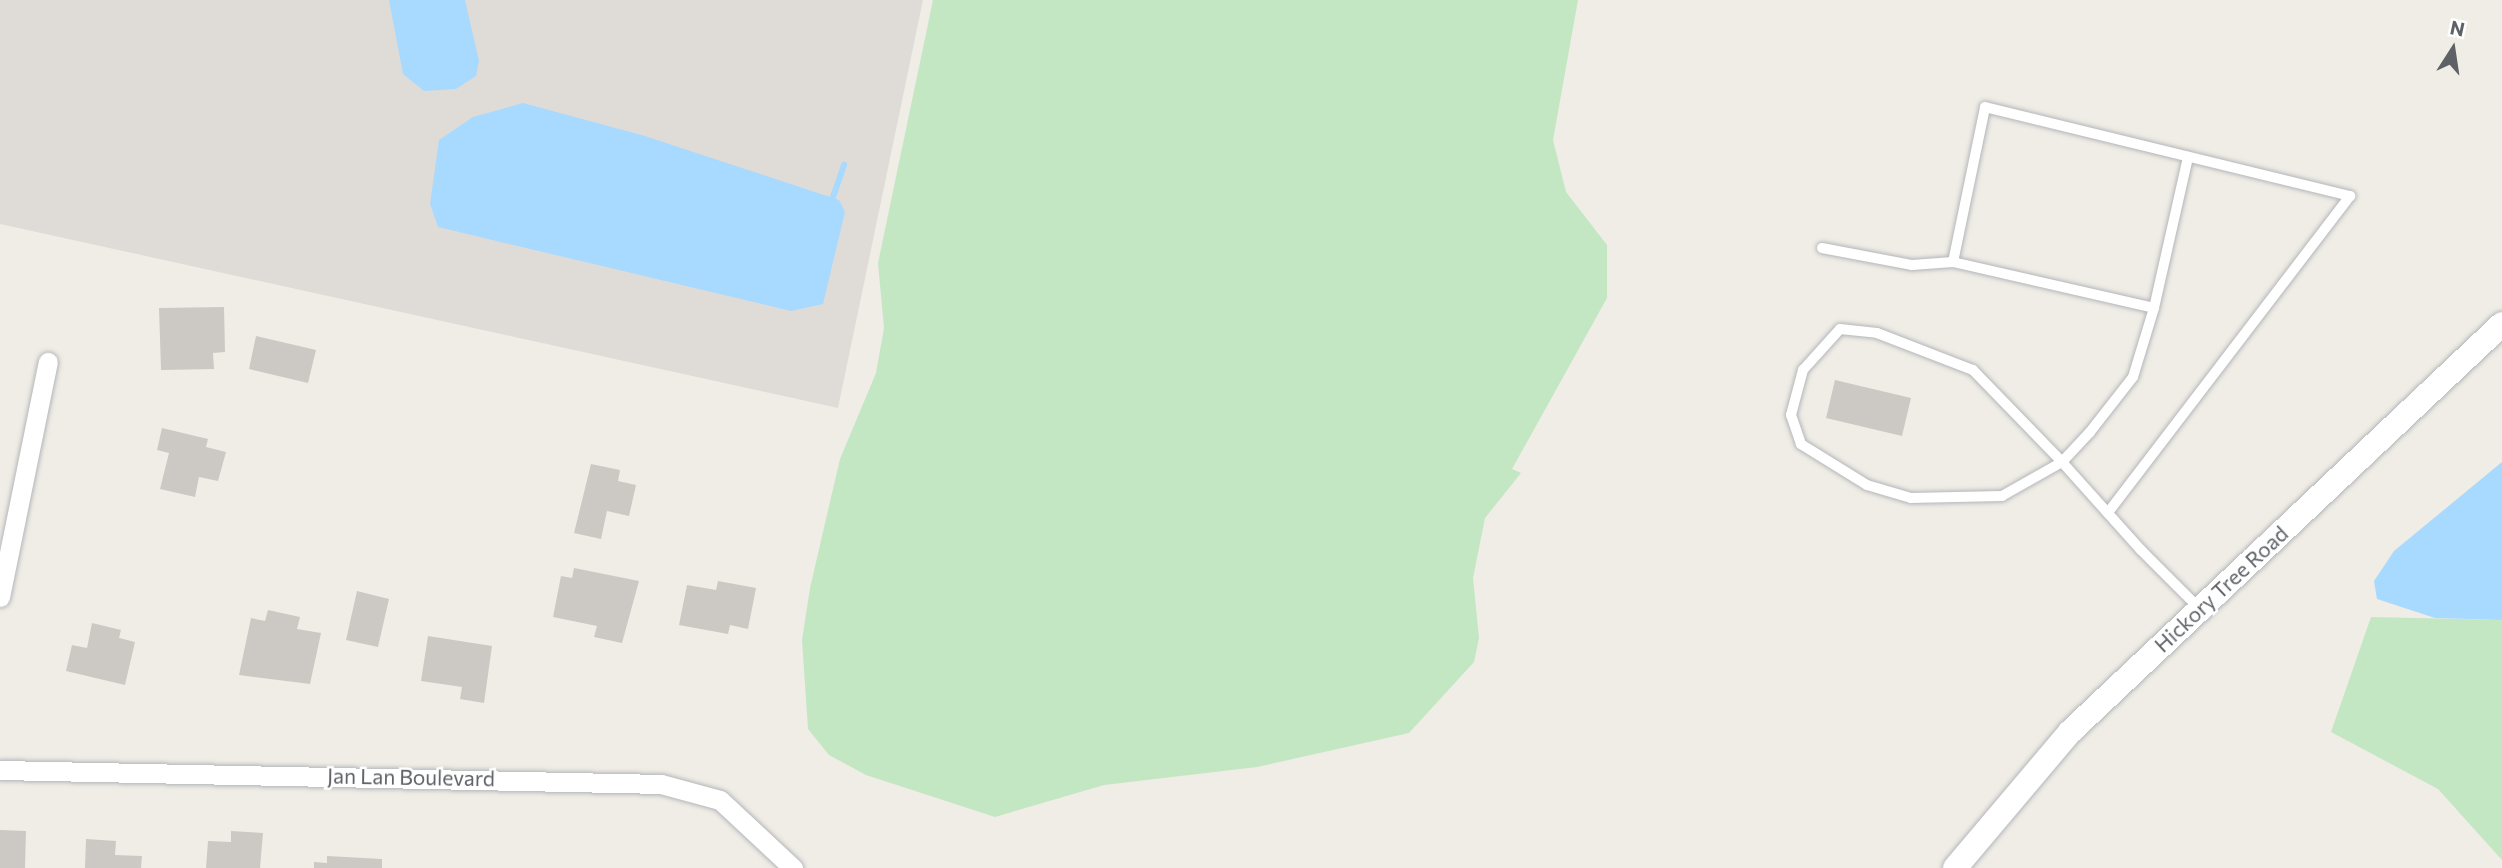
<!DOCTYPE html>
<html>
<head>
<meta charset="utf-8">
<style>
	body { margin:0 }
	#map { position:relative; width:2502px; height:868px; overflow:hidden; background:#f0ede6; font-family:Commissioner,sans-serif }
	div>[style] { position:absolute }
	.industrial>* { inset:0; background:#dfdcd8 }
	.green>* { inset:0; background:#c3e7c3 }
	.water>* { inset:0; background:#a8d9fe }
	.stream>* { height:6px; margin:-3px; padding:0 3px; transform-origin:3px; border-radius:3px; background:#a8d9fe }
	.building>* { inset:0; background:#ccc8c3 }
	.roads { filter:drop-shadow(0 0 2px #b3b6ba) drop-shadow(0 0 2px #b3b6ba) }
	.service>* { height:10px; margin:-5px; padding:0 5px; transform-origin:5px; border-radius:5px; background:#fff }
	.minor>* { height:19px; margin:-9.5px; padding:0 9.5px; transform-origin:9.5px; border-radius:9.5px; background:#fff }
	.tertiary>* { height:24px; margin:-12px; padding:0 12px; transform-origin:12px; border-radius:12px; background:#fff }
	span { translate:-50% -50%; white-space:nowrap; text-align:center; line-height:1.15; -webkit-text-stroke:5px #fff; paint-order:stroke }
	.street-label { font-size:21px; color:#5e6266 }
	.north { position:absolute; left:2418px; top:14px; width:70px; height:70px; -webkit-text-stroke:5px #fff; paint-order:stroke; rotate:12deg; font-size:19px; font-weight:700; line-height:28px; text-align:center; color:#5e6266 }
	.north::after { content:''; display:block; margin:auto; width:24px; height:32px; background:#5e6266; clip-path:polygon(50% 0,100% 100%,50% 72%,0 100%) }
</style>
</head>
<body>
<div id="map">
	<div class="industrial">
		<i style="clip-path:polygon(0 0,923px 0,838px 408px,0 224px)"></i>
	</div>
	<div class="green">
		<i style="clip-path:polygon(933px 0,1578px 0,1553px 140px,1566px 192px,1607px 245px,1607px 298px,1512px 469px,1521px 473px,1485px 518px,1473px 578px,1479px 638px,1474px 662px,1409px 733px,1257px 767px,1104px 785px,995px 817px,866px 775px,829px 755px,808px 729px,802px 640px,810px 588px,840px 459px,876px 373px,884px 328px,878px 263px)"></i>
		<i style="clip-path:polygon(2371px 617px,2502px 620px,2502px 860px,2438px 789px,2331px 732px)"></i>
	</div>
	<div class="water">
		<i style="clip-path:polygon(389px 0,465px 0,479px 61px,476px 76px,456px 89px,424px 91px,403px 74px)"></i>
		<i style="clip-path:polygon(523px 103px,645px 136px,839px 200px,845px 212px,823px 304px,791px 311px,438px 227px,430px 204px,439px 140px,473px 117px)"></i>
		<i style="clip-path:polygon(2502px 462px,2502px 620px,2435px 618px,2377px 599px,2374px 581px,2394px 551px)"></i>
	</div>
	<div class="stream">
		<i style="left:833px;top:197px;width:34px;rotate:-71deg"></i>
	</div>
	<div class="building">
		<i style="clip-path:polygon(224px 307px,225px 352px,213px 353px,214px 369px,161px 370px,159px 308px)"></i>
		<i style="clip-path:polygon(256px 336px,316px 350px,308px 383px,249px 369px)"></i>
		<i style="clip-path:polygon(1835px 380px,1911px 398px,1902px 436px,1826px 418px)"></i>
		<i style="clip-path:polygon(162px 428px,208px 439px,206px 447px,226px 452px,218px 481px,199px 477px,195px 497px,160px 489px,169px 453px,157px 450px)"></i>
		<i style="clip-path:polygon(591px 464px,620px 470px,618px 481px,636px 485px,629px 516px,607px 511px,601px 539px,574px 533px)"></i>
		<i style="clip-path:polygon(574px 568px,639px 581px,622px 643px,594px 637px,597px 626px,553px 617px,561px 576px,572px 578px)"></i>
		<i style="clip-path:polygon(718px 581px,756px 588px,748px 629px,730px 625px,728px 634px,679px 625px,687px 585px,716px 590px)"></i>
		<i style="clip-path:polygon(357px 591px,389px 599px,378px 647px,346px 640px)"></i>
		<i style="clip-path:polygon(268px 610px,300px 617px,297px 629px,321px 633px,310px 684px,239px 675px,251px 618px,265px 621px)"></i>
		<i style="clip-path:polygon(92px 623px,121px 630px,119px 638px,135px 642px,125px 685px,66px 671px,72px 645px,87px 648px)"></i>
		<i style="clip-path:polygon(428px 636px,492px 646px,484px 703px,460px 699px,462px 687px,421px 681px)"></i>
		<i style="clip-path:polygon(0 830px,26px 831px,25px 868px,0 868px)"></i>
		<i style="clip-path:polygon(231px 831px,263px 833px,260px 868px,206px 868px,208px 841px,231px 842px)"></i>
		<i style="clip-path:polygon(86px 839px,116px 841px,115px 855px,142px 856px,141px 868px,85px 868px)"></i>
		<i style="clip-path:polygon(327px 856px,382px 859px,382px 868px,314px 868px,314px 862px,327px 863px)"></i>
	</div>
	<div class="roads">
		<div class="service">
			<i style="left:1822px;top:248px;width:92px;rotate:10.7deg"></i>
			<i style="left:1912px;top:265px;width:41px;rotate:-4.2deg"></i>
			<i style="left:1953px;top:262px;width:206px;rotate:12.9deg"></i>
			<i style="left:2154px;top:308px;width:72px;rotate:106.9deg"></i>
			<i style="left:2133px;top:377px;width:70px;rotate:128deg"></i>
			<i style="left:2090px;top:432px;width:41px;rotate:133deg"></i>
			<i style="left:2062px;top:462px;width:69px;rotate:150.5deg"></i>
			<i style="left:2002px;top:496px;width:91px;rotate:178.7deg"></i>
			<i style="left:1911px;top:498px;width:46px;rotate:-163.5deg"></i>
			<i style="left:1867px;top:485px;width:78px;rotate:-148.2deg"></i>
			<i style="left:1801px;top:444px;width:31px;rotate:-109deg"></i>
			<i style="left:1791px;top:415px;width:47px;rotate:-75.1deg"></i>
			<i style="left:1803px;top:370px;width:55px;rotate:-47.9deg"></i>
			<i style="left:1840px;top:329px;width:37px;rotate:6deg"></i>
			<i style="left:1877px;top:333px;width:103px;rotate:21.1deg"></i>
			<i style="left:1973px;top:370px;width:128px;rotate:45.9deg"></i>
			<i style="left:2062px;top:462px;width:118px;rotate:48.1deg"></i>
			<i style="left:2141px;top:550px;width:83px;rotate:45deg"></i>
			<i style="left:1953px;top:262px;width:158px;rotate:-78.3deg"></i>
			<i style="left:1985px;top:107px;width:376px;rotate:13.7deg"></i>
			<i style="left:2350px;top:196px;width:399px;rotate:127.4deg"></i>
			<i style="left:2154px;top:308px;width:155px;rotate:-77.3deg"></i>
		</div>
		<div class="minor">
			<i style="left:0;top:597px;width:240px;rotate:-78.5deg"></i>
			<i style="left:0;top:770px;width:661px;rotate:1.21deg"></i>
			<i style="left:661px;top:784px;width:61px;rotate:15.2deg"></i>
			<i style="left:720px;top:800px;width:100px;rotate:43deg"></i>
		</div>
		<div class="tertiary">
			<i style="left:1955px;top:868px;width:178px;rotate:-49.8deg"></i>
			<i style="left:2070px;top:732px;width:594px;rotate:-43.36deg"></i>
		</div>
	</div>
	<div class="street-label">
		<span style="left:2221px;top:589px;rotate:-43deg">Hickory Tree Road</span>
		<span style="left:411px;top:777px;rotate:1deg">Jan Lan Boulevard</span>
	</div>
	<div class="north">N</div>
</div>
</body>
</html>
